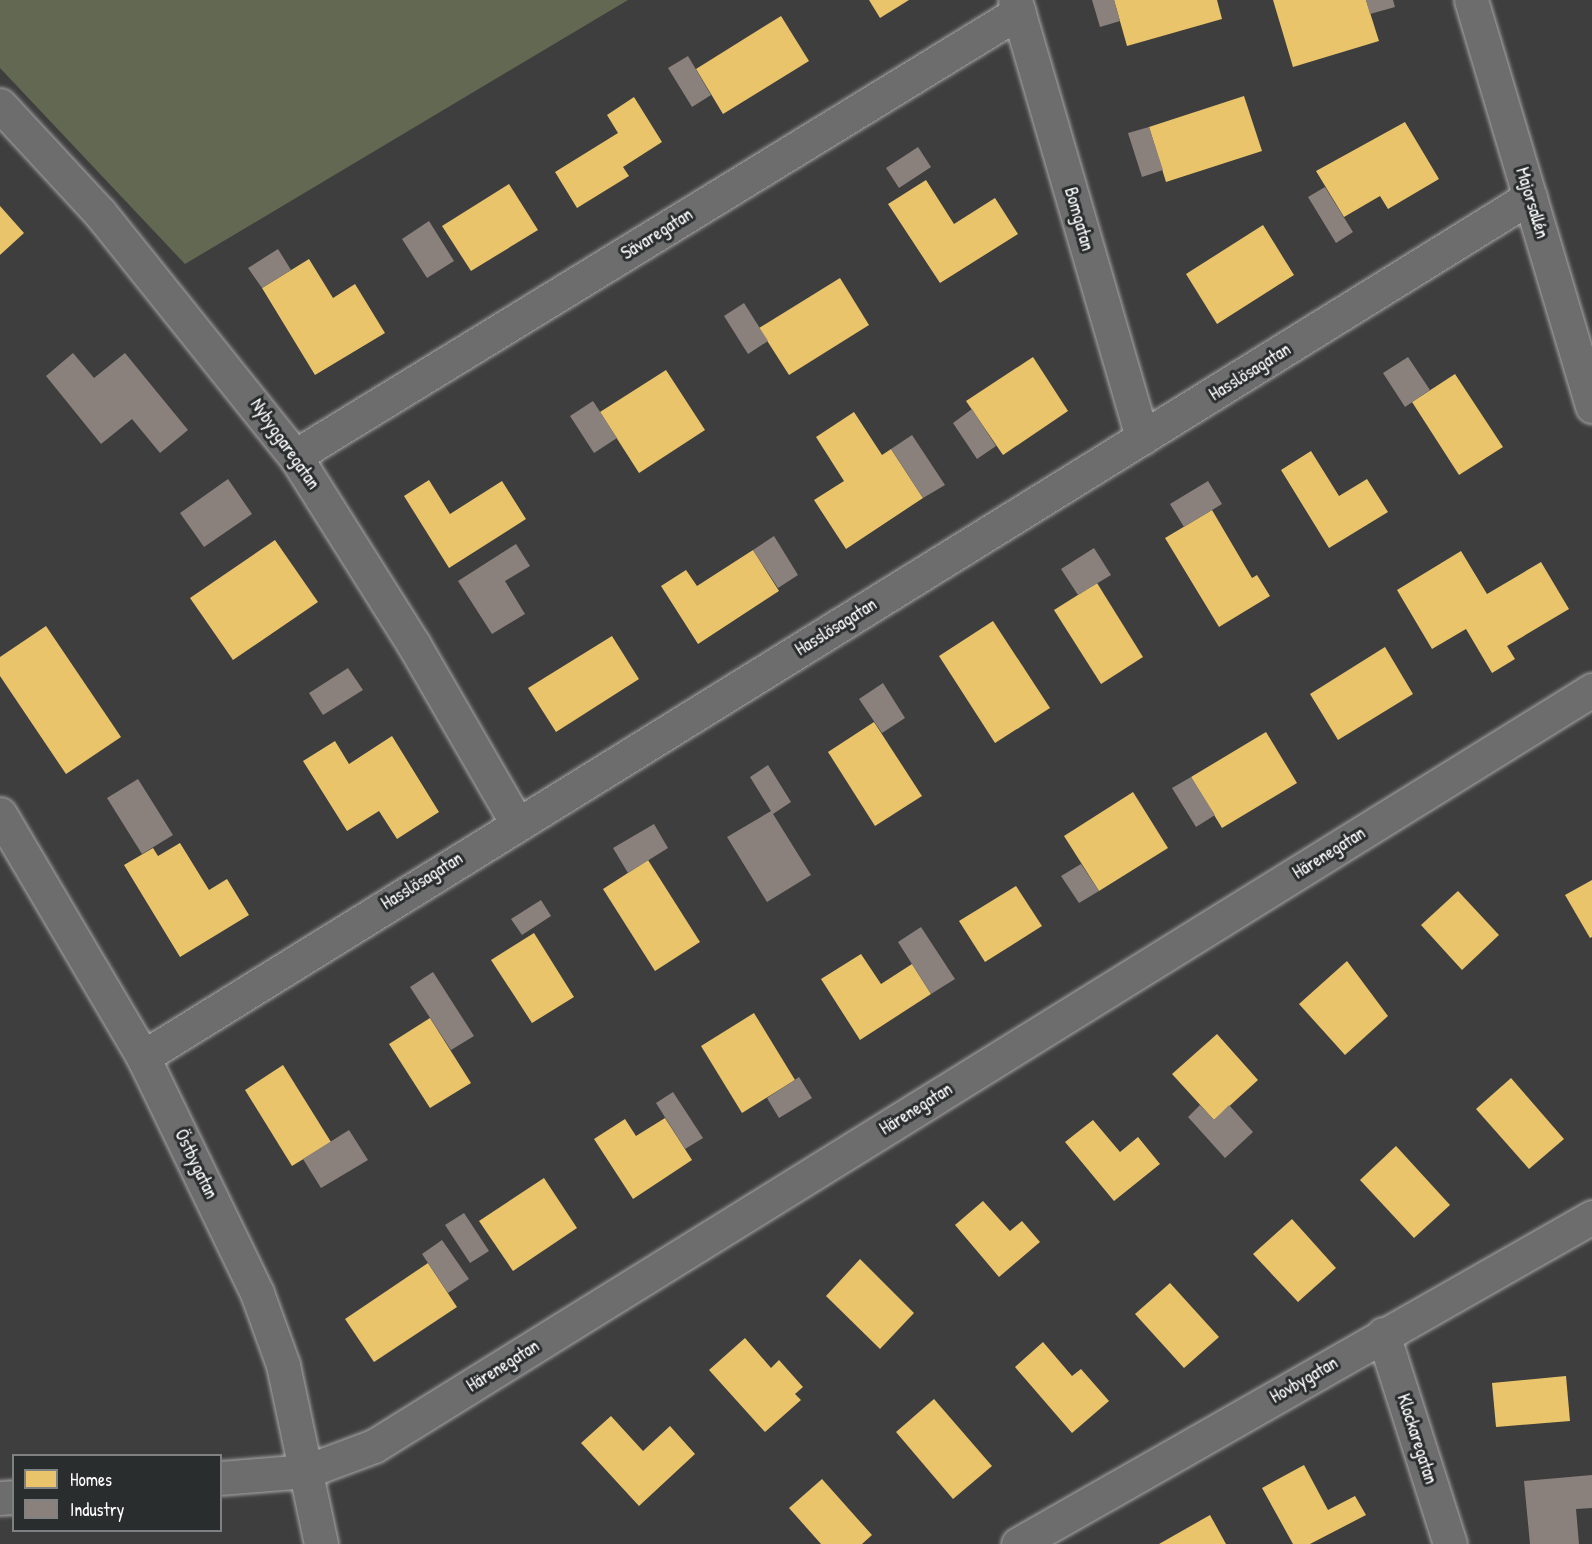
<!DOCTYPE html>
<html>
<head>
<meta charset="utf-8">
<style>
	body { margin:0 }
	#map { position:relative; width:1592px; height:1544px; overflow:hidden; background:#3f3e3e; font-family:"Patrick Hand",sans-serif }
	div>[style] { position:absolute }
	.green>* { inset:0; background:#626851 }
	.homes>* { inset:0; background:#e9c46a }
	.industry>* { inset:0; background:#8a817c }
	.roads { filter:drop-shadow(0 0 2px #a9a8a8) drop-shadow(0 0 2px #a9a8a8) }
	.street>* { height:33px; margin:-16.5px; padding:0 16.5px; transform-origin:16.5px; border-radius:16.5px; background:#6d6d6e }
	span { translate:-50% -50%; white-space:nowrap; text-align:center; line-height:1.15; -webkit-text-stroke:6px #2a2d2e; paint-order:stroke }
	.street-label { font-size:18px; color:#fff }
	.legend { position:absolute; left:12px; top:1454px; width:210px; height:78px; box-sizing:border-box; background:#2a2d2e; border:2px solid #7f8182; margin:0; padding:8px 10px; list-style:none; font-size:18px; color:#fff }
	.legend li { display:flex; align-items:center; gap:12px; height:30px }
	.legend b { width:30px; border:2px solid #7f8182 }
</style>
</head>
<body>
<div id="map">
	<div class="green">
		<i style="clip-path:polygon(0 0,628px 0,185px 264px,0 68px)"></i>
	</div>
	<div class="homes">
		<i style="clip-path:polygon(869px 0,909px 0,880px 18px)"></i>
		<i style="clip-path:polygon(1114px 0,1217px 0,1222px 19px,1127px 46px)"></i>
		<i style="clip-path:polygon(1273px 0,1366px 0,1379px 41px,1293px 67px)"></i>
		<i style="clip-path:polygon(781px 16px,809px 61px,723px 114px,696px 69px)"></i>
		<i style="clip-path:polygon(1244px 96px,1262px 151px,1166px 182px,1149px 127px)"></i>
		<i style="clip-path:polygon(634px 97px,662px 142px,623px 167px,629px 176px,577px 208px,555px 172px,618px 133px,607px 115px)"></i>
		<i style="clip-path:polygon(1405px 122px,1439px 179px,1388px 209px,1380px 196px,1344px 217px,1316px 171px)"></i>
		<i style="clip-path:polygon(926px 180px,954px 224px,995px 198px,1018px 234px,940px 283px,888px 204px)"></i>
		<i style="clip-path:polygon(509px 184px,538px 230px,471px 271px,442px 226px)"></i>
		<i style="clip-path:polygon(0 206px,24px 233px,0 255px)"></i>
		<i style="clip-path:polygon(1263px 225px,1294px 275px,1217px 324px,1186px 274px)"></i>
		<i style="clip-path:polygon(309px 259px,333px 298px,355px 284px,385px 333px,315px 375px,262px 288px)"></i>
		<i style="clip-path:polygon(840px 278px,869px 325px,789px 375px,759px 328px)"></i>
		<i style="clip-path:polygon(1033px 357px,1068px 411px,1003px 455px,966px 401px)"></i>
		<i style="clip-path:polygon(666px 370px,705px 430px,639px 473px,600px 412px)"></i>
		<i style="clip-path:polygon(1455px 374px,1503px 447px,1459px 475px,1412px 402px)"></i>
		<i style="clip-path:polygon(854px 412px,882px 455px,891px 449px,923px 498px,846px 549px,814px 500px,844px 481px,816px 437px)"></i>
		<i style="clip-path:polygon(1311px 451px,1339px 496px,1367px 479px,1388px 512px,1329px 548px,1281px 470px)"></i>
		<i style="clip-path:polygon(429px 480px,450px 514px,502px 481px,526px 519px,449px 568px,404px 496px)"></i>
		<i style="clip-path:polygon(1212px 510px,1252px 578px,1257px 575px,1270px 596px,1219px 627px,1165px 538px)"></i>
		<i style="clip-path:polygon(275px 540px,318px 602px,233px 660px,190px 598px)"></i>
		<i style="clip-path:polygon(753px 550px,779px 591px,698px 644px,661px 586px,686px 570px,697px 586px)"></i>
		<i style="clip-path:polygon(1461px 551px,1487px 594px,1541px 562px,1569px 609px,1507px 646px,1515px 659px,1492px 673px,1466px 629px,1432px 649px,1397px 590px)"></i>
		<i style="clip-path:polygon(1097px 583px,1143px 657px,1101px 684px,1054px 610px)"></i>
		<i style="clip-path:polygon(993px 621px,1050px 708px,995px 743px,939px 656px)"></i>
		<i style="clip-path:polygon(46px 626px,121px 737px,66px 774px,0 676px,0 657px)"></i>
		<i style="clip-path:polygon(612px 636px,639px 679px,556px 732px,528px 688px)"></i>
		<i style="clip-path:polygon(1385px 647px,1413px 694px,1338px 740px,1310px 694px)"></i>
		<i style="clip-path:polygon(874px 722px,922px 796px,875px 826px,828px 752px)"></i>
		<i style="clip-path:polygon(1266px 732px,1297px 783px,1222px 828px,1191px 777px)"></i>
		<i style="clip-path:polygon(392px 736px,439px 812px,397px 839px,379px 811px,347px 831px,303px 761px,335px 741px,349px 764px)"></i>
		<i style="clip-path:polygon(1133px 792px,1168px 848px,1099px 891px,1064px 836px)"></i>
		<i style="clip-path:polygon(180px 843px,209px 890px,227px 879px,249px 915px,180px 957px,124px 865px,153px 848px,158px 856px)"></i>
		<i style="clip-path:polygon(648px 860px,700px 942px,655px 971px,603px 889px)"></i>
		<i style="clip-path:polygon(1592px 880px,1592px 937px,1590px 938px,1565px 895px)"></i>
		<i style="clip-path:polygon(1016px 886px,1042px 926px,985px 962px,959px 921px)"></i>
		<i style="clip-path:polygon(1458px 891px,1499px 935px,1462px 970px,1421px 925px)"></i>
		<i style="clip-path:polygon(534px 933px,574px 997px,532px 1023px,491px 960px)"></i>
		<i style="clip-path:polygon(861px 954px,881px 984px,912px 964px,931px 994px,860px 1040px,821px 979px)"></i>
		<i style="clip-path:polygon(1347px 961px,1388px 1016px,1345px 1055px,1299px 1004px)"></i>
		<i style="clip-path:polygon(754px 1013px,795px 1080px,742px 1113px,701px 1046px)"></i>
		<i style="clip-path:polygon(430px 1018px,471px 1083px,430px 1108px,389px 1044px)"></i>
		<i style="clip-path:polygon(1217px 1034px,1258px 1080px,1214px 1120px,1172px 1074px)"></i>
		<i style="clip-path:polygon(283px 1065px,331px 1142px,292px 1166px,245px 1090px)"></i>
		<i style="clip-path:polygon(1511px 1078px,1564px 1139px,1529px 1169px,1476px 1109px)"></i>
		<i style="clip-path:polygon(665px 1118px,692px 1160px,633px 1199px,594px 1139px,625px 1119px,636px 1136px)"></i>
		<i style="clip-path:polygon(1093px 1120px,1120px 1152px,1138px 1137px,1160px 1164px,1114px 1201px,1065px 1142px)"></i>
		<i style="clip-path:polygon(1396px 1146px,1450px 1205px,1414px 1238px,1360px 1180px)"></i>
		<i style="clip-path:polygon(544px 1178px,577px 1228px,513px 1271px,479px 1221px)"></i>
		<i style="clip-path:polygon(983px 1201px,1010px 1231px,1022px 1221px,1040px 1242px,999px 1277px,955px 1225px)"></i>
		<i style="clip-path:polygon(1292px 1219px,1336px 1268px,1298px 1302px,1253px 1254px)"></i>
		<i style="clip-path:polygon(860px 1259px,914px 1313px,880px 1349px,826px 1296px)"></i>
		<i style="clip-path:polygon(428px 1263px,457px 1307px,374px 1362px,345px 1319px)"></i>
		<i style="clip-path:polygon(1170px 1283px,1219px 1337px,1184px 1368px,1135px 1314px)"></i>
		<i style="clip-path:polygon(745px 1338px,771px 1368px,779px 1360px,803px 1387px,795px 1394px,801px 1400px,765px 1432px,709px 1370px)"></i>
		<i style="clip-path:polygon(1043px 1342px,1072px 1376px,1081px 1369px,1109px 1401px,1072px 1433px,1015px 1367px)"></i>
		<i style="clip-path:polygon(1566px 1376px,1570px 1421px,1496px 1427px,1492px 1383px)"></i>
		<i style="clip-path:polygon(934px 1399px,992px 1466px,953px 1499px,896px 1432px)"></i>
		<i style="clip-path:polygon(611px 1416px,643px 1451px,670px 1426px,695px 1454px,639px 1506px,581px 1443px)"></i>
		<i style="clip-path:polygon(1304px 1465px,1328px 1510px,1355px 1496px,1366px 1515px,1310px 1544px,1293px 1544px,1262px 1488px)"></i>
		<i style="clip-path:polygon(822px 1479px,872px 1535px,862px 1544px,821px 1544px,789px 1508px)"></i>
		<i style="clip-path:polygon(1210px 1515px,1226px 1544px,1159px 1544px)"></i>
	</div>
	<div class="industry">
		<i style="clip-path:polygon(1092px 0,1114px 0,1120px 21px,1100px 27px)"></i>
		<i style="clip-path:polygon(1366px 0,1393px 0,1395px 7px,1370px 14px)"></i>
		<i style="clip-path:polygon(688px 56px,711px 95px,692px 107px,668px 68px)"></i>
		<i style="clip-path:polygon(1149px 127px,1163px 170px,1142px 177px,1128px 133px)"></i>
		<i style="clip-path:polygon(918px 147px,931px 167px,899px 188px,886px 168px)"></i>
		<i style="clip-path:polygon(1325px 187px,1353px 232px,1336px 243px,1308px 197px)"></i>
		<i style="clip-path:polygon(429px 221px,454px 261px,427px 278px,402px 239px)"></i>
		<i style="clip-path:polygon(278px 249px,291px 270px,262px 288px,248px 268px)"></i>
		<i style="clip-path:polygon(744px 303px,768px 341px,748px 354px,724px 316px)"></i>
		<i style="clip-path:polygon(73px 353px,94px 378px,125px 353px,188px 430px,160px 453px,132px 419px,101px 444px,46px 376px)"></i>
		<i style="clip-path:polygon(1408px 357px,1430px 390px,1405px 407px,1383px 373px)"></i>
		<i style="clip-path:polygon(593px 401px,617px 438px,594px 453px,570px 416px)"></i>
		<i style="clip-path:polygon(972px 409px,996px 446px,977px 459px,953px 423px)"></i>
		<i style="clip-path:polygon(912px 435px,945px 485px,923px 498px,891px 449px)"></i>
		<i style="clip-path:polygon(228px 479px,252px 514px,204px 547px,180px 513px)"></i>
		<i style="clip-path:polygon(1208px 481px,1222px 504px,1184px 527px,1170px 504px)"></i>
		<i style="clip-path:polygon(774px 536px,798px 575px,778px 588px,753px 550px)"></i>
		<i style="clip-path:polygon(516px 544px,530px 566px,505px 581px,525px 614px,492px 634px,458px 581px)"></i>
		<i style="clip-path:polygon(1094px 548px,1111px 575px,1078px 595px,1061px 569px)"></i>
		<i style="clip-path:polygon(348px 668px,363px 690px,323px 715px,309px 693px)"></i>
		<i style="clip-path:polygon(883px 683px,905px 718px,882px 733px,859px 699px)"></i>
		<i style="clip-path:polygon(768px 765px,791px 802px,773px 814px,811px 875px,767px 902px,727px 837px,771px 811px,750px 777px)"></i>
		<i style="clip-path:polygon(1191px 777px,1215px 815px,1196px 827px,1172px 788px)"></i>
		<i style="clip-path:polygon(138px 779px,173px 835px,142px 854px,107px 798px)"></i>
		<i style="clip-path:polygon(654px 824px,668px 848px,628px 873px,613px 848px)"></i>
		<i style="clip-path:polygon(1081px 864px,1099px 891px,1079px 903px,1061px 876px)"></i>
		<i style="clip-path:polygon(541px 900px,551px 916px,522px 935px,511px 919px)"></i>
		<i style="clip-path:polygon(921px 927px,955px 979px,931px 994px,898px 942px)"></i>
		<i style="clip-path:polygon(433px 972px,474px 1036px,451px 1050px,410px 987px)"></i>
		<i style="clip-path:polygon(799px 1077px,812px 1098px,779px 1118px,767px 1098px)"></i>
		<i style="clip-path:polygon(673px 1092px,703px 1138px,685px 1149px,656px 1103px)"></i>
		<i style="clip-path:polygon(1200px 1105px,1214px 1120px,1229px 1105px,1253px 1132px,1225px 1158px,1188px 1117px)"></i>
		<i style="clip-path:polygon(349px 1130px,368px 1160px,321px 1188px,303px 1159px)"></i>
		<i style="clip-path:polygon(464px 1213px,489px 1251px,470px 1263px,445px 1225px)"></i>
		<i style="clip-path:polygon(442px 1240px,469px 1279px,448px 1293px,422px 1254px)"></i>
		<i style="clip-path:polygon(1592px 1475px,1592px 1508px,1576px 1509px,1579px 1544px,1530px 1544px,1524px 1481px)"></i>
	</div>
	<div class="roads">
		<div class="street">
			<i style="left:1015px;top:0;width:456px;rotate:73.8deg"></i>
			<i style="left:1471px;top:0;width:424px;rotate:73.4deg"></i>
			<i style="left:0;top:105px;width:147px;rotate:47.2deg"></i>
			<i style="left:100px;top:213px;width:312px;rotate:51.3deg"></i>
			<i style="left:295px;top:456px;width:223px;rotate:57.8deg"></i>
			<i style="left:414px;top:645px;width:204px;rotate:60deg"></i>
			<i style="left:295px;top:456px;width:849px;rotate:-31.52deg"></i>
			<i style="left:0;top:814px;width:282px;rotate:59.5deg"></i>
			<i style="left:143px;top:1057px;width:262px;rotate:64.2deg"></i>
			<i style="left:257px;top:1293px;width:77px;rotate:70.1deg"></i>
			<i style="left:283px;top:1365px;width:183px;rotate:78deg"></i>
			<i style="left:143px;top:1057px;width:1632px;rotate:-31.8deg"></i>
			<i style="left:1383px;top:1334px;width:220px;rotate:72.3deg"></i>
			<i style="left:220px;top:1478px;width:87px;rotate:-4.6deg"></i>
			<i style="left:307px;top:1471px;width:72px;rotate:-20.5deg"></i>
			<i style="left:374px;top:1446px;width:1434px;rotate:-31.83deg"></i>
			<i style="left:0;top:1498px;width:14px;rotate:-4deg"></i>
			<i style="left:1018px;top:1544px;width:661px;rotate:-29.67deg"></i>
		</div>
	</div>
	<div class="street-label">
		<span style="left:1532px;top:203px;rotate:73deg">Majorsallén</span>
		<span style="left:1079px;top:219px;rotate:74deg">Bomgatan</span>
		<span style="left:657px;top:234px;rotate:-32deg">Sävaregatan</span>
		<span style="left:1250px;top:372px;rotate:-32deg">Hasslösagatan</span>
		<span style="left:285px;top:444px;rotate:55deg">Nybyggaregatan</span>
		<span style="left:836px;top:627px;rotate:-32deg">Hasslösagatan</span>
		<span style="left:1329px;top:853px;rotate:-32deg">Härenegatan</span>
		<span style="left:422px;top:881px;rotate:-32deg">Hasslösagatan</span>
		<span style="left:916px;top:1109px;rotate:-32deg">Härenegatan</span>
		<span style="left:196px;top:1164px;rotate:64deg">Östbygatan</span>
		<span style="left:503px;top:1366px;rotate:-32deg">Härenegatan</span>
		<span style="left:1304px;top:1380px;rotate:-30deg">Hovbygatan</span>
		<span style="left:1417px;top:1439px;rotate:72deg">Klockaregatan</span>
	</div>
	<ul class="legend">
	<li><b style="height:16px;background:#e9c46a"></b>Homes</li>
	<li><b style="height:16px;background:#8a817c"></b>Industry</li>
	</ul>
</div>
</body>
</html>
